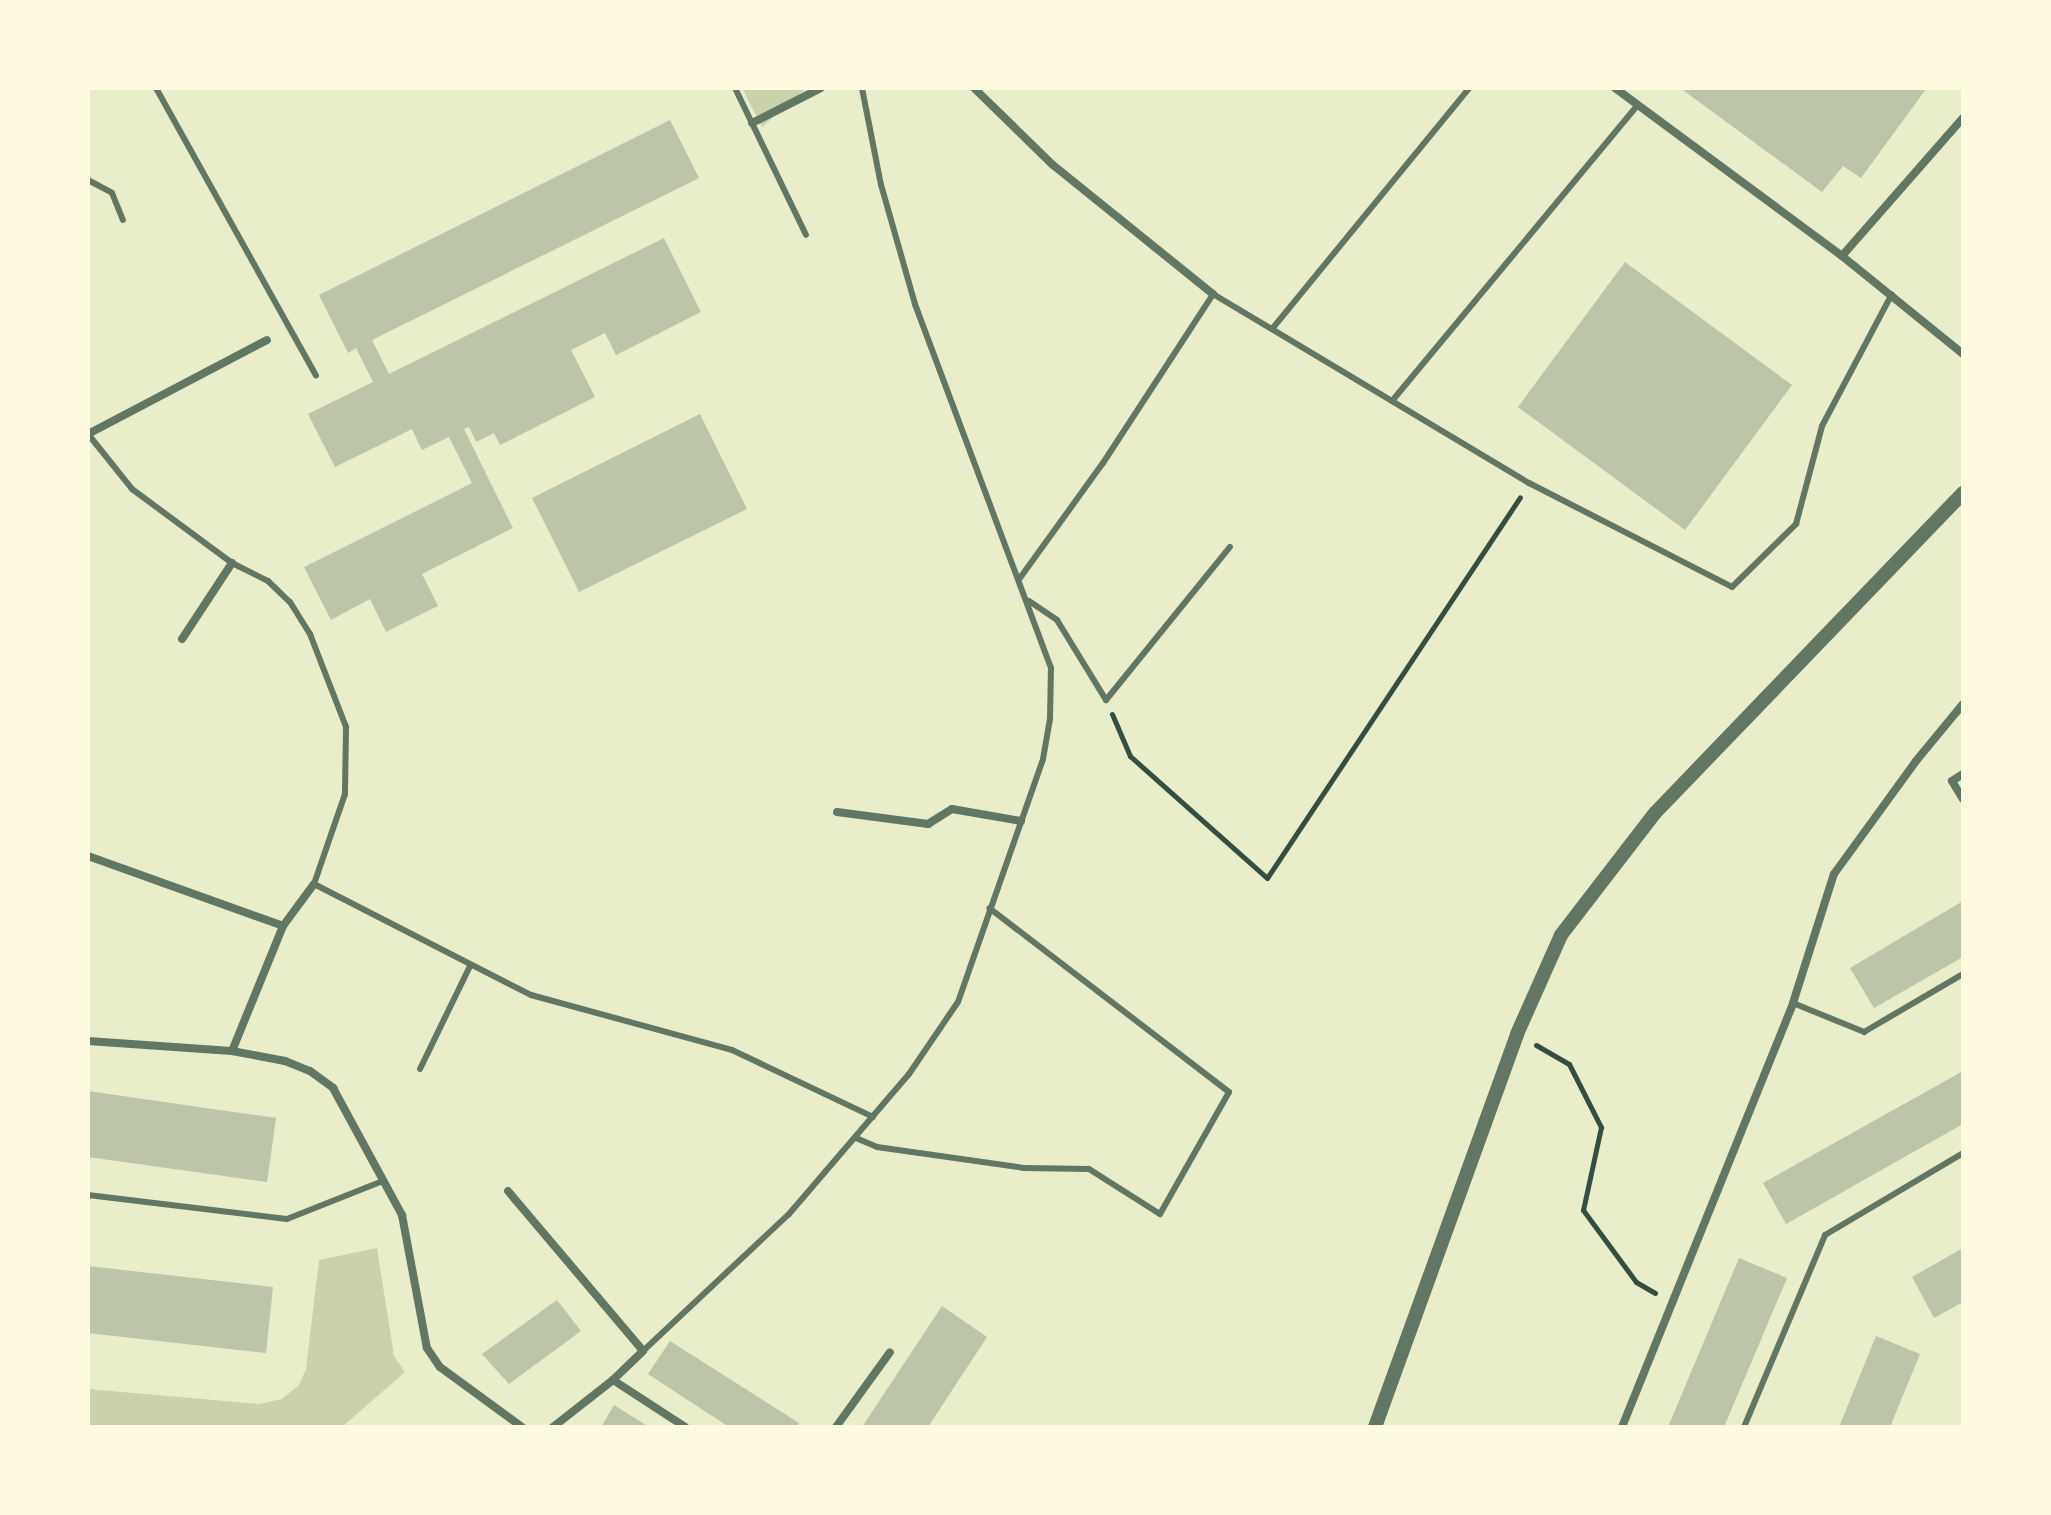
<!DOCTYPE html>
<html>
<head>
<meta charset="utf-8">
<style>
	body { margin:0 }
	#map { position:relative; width:2051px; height:1515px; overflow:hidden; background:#e9edc9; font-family:"DM Sans",sans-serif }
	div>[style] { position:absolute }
	.green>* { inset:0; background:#cad2ad }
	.building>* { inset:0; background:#bcc5a7 }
	.path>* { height:5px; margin:-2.5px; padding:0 2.5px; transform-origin:2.5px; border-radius:2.5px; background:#344e41 }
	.service>* { height:6px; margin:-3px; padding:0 3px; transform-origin:3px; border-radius:3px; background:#617663 }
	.minor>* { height:8px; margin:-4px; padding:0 4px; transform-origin:4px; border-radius:4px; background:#617663 }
	.tertiary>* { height:14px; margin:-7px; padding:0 7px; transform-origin:7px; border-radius:7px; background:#617663 }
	span { translate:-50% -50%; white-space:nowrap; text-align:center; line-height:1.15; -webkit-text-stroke:7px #fefae0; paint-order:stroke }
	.frame { position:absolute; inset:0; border:90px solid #fefae0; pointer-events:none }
</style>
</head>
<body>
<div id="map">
	<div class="green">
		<i style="clip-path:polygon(742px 88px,807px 88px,762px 127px)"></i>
		<i style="clip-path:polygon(377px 1248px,394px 1356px,405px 1372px,342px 1427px,88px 1427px,88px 1389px,259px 1404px,282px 1399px,299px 1385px,306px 1369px,319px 1260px)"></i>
	</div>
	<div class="building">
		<i style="clip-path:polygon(1680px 88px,1925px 88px,1926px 89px,1861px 178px,1843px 166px,1822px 192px)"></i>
		<i style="clip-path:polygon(670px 120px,699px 178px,372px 340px,389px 374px,664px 238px,701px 312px,616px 355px,605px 333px,571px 350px,595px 397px,500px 445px,494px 433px,476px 442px,469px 427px,464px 429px,513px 528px,422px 574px,438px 606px,386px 632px,370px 599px,331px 620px,304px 567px,472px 483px,449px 437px,422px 450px,412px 429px,335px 467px,308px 414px,373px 382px,356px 348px,348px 353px,319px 295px)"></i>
		<i style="clip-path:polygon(1625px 262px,1792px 385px,1685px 530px,1518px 407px)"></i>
		<i style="clip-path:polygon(700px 414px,747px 509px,579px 592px,532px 498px)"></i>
		<i style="clip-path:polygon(1963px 901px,1963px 957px,1874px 1008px,1850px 968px)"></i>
		<i style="clip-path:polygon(1963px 1071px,1963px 1124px,1786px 1224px,1763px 1183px)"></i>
		<i style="clip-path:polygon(88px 1091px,276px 1118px,267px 1182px,88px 1157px)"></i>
		<i style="clip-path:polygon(1963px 1248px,1963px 1302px,1934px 1318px,1912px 1277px)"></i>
		<i style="clip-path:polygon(1739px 1258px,1787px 1278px,1724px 1427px,1668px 1427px)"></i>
		<i style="clip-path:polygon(88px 1266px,273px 1287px,266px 1353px,88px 1333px)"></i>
		<i style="clip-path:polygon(557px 1300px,581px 1331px,509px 1384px,482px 1354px)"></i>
		<i style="clip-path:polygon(942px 1306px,987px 1337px,928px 1427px,862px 1427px)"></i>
		<i style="clip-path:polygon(1876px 1336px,1920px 1354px,1890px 1427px,1839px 1427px)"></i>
		<i style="clip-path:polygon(670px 1341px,799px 1423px,797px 1427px,729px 1427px,648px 1374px)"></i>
		<i style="clip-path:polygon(614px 1405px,649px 1427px,601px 1427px)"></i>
	</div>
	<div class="path">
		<i style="left:1112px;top:714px;width:46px;rotate:66.8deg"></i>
		<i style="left:1130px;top:756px;width:183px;rotate:41.7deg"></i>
		<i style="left:1267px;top:878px;width:457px;rotate:-56.4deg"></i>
		<i style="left:1536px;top:1045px;width:38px;rotate:30deg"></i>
		<i style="left:1569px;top:1064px;width:71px;rotate:63.1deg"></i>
		<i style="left:1601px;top:1127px;width:85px;rotate:102.2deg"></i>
		<i style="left:1583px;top:1210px;width:89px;rotate:53.6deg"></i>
		<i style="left:1636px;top:1282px;width:22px;rotate:30deg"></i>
	</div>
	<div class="service">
		<i style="left:156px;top:88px;width:329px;rotate:60.9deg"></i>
		<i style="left:735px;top:88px;width:163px;rotate:64.2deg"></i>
		<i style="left:88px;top:180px;width:27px;rotate:28deg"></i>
		<i style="left:112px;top:193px;width:29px;rotate:68deg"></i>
		<i style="left:1272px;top:329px;width:311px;rotate:-50.7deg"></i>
		<i style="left:1392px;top:401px;width:385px;rotate:-50.3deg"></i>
		<i style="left:88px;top:434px;width:70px;rotate:51.3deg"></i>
		<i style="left:132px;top:489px;width:124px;rotate:36.5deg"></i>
		<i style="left:232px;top:563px;width:40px;rotate:26.6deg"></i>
		<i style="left:268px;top:581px;width:30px;rotate:44deg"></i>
		<i style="left:290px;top:602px;width:38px;rotate:58deg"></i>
		<i style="left:310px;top:634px;width:100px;rotate:68.8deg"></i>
		<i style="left:346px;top:727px;width:67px;rotate:90.9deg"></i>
		<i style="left:345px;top:794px;width:95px;rotate:109deg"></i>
		<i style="left:314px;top:884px;width:244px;rotate:27.1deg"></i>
		<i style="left:531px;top:995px;width:208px;rotate:15.3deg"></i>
		<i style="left:732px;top:1050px;width:156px;rotate:25.4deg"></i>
		<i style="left:1020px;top:578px;width:142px;rotate:-54.2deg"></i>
		<i style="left:1103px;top:463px;width:202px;rotate:-56.9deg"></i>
		<i style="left:1213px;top:294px;width:368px;rotate:30.9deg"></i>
		<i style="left:1529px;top:483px;width:228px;rotate:27.1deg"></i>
		<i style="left:1732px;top:587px;width:90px;rotate:-44.5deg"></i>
		<i style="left:1796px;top:524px;width:101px;rotate:-75.1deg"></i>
		<i style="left:1822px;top:426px;width:149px;rotate:-62.1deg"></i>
		<i style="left:1029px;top:601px;width:34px;rotate:34deg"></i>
		<i style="left:1057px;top:620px;width:94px;rotate:58.5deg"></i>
		<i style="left:1106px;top:700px;width:197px;rotate:-51deg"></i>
		<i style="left:1793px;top:1003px;width:77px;rotate:22.2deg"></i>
		<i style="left:1864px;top:1032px;width:115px;rotate:-30.4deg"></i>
		<i style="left:420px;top:1069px;width:114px;rotate:-64.1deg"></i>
		<i style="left:856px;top:1138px;width:23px;rotate:23deg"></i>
		<i style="left:877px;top:1147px;width:148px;rotate:8.1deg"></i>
		<i style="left:1024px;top:1168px;width:65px;rotate:0.9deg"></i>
		<i style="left:1089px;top:1169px;width:84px;rotate:32.4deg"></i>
		<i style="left:1160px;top:1214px;width:140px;rotate:-60.5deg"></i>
		<i style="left:1229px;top:1092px;width:302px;rotate:-142.5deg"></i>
		<i style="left:88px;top:1195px;width:200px;rotate:6.9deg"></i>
		<i style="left:287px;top:1219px;width:103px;rotate:-21.6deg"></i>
		<i style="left:643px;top:1351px;width:200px;rotate:-43.2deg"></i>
		<i style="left:789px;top:1214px;width:184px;rotate:-49.4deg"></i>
		<i style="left:909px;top:1074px;width:87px;rotate:-55.8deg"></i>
		<i style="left:958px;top:1002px;width:257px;rotate:-70.7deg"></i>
		<i style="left:1043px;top:759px;width:41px;rotate:-80.1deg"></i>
		<i style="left:1050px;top:719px;width:51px;rotate:-88.9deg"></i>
		<i style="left:1051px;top:668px;width:389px;rotate:-110.5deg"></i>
		<i style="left:915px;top:304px;width:124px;rotate:-105.9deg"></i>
		<i style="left:881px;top:185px;width:99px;rotate:-101.1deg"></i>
		<i style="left:1744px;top:1427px;width:208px;rotate:-67.1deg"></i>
		<i style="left:1825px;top:1235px;width:161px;rotate:-30.7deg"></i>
	</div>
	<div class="minor">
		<i style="left:974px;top:88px;width:110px;rotate:44.3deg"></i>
		<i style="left:1053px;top:165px;width:206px;rotate:38.9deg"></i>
		<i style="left:1615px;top:88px;width:282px;rotate:36.5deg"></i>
		<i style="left:1842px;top:256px;width:156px;rotate:39deg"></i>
		<i style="left:752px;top:123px;width:77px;rotate:-26.9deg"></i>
		<i style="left:1842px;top:256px;width:184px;rotate:-48.8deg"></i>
		<i style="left:88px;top:434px;width:202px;rotate:-27.7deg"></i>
		<i style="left:182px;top:639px;width:91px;rotate:-56.7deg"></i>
		<i style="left:1963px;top:774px;width:13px;rotate:148deg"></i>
		<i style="left:1952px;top:781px;width:21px;rotate:59deg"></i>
		<i style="left:837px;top:812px;width:92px;rotate:7.5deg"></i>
		<i style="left:928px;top:824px;width:28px;rotate:-32deg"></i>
		<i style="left:952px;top:809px;width:70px;rotate:9.9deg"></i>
		<i style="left:88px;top:856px;width:207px;rotate:19.7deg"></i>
		<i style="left:88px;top:1041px;width:144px;rotate:4deg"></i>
		<i style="left:232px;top:1051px;width:54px;rotate:10.7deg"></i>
		<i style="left:285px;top:1061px;width:27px;rotate:22deg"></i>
		<i style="left:310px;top:1071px;width:29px;rotate:36deg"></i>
		<i style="left:333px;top:1088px;width:145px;rotate:61.5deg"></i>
		<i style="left:402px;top:1215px;width:135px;rotate:79.4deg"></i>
		<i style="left:427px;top:1348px;width:23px;rotate:56deg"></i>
		<i style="left:440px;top:1367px;width:102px;rotate:36.2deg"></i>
		<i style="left:232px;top:1051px;width:135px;rotate:-67.8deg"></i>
		<i style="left:283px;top:926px;width:52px;rotate:-53.6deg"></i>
		<i style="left:508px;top:1191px;width:209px;rotate:49.8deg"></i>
		<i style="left:643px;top:1351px;width:42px;rotate:136deg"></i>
		<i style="left:613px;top:1380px;width:76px;rotate:141.9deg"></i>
		<i style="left:613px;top:1380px;width:86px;rotate:33.1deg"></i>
		<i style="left:836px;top:1427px;width:92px;rotate:-54.2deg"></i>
		<i style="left:1622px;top:1427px;width:457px;rotate:-68deg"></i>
		<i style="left:1793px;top:1003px;width:135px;rotate:-72.4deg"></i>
		<i style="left:1834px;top:874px;width:140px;rotate:-54deg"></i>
		<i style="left:1916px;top:761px;width:74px;rotate:-50.5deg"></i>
	</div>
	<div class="tertiary">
		<i style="left:1375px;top:1427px;width:418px;rotate:-70.1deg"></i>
		<i style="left:1517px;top:1034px;width:108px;rotate:-66deg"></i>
		<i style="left:1561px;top:935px;width:154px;rotate:-52.4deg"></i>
		<i style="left:1655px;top:813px;width:444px;rotate:-46.1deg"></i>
	</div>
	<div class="frame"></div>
</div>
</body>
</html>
